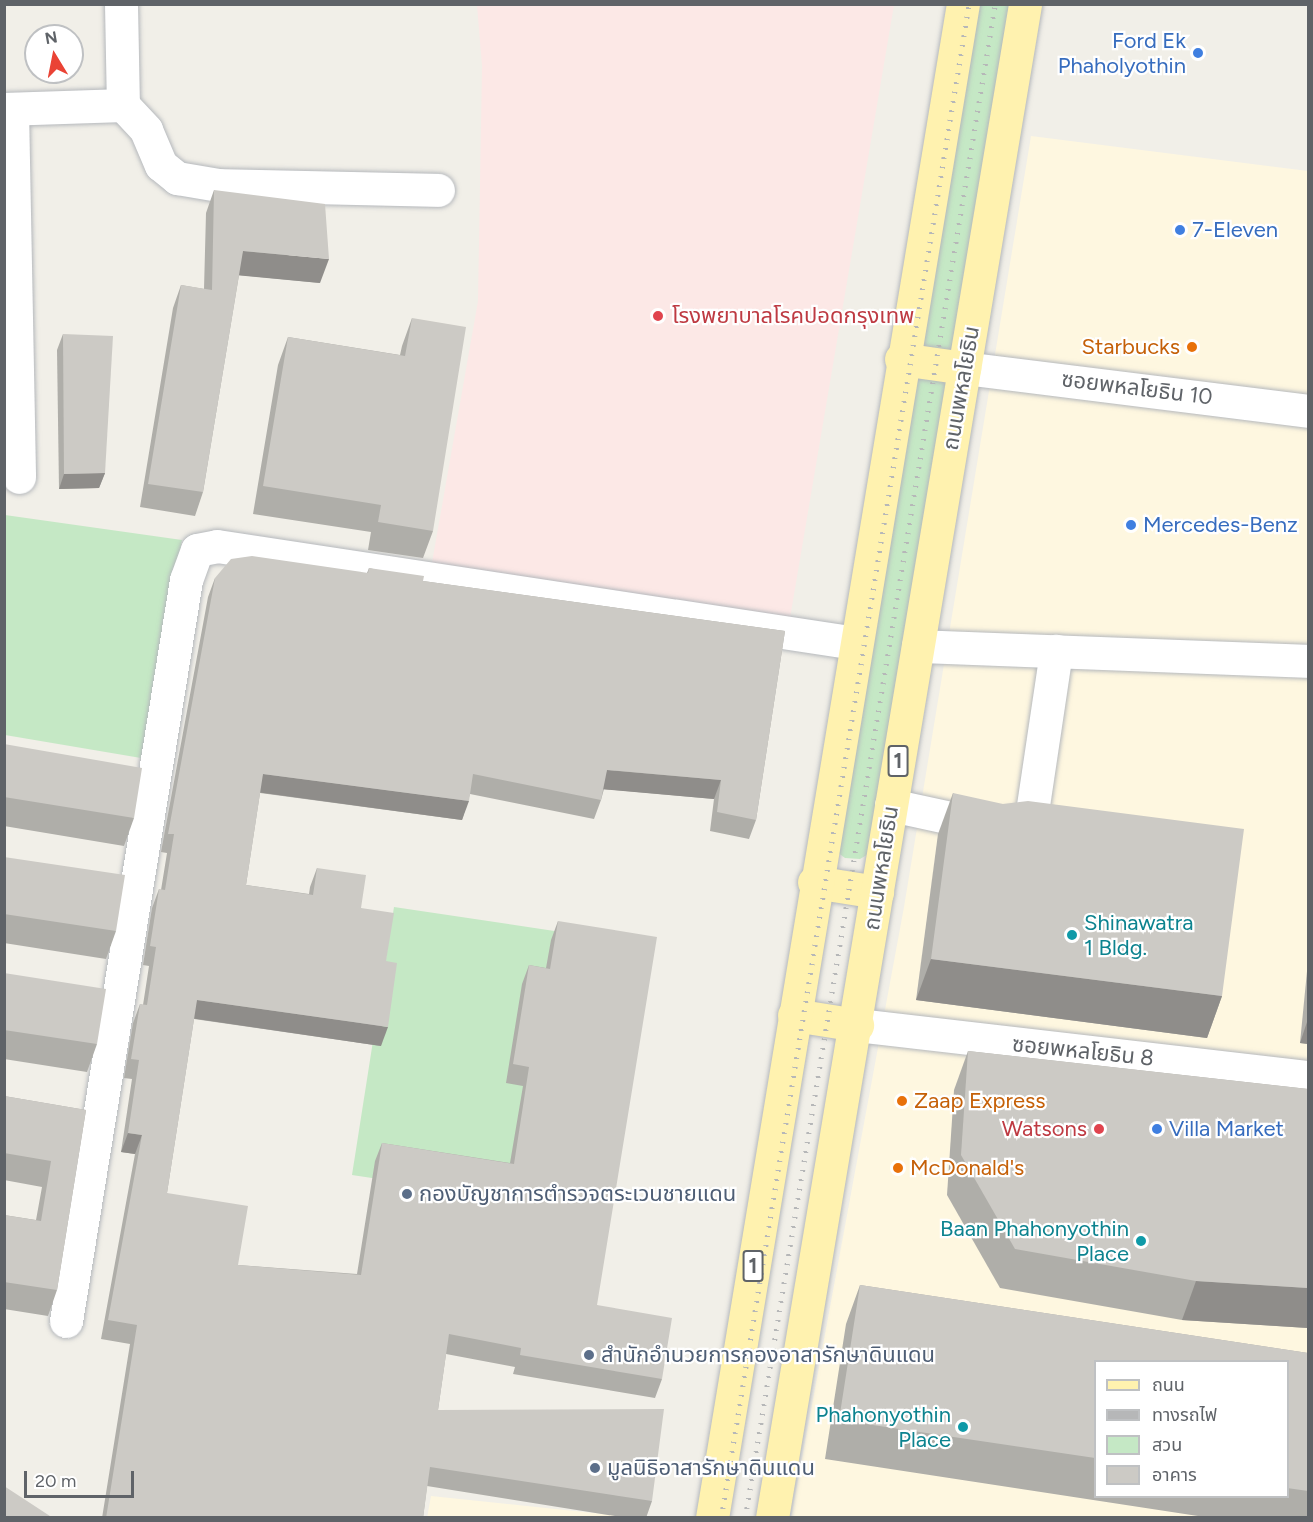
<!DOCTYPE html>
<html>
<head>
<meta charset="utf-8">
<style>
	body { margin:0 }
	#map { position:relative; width:1313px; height:1522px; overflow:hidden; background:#f1efe8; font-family:Figtree,"Noto Sans Thai",sans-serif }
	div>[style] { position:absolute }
	.commercial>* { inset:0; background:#fef7e0 }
	.medical>* { inset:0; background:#fce8e6 }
	.green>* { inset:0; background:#c5e8c5 }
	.roads { filter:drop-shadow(0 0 2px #b5b8bc) drop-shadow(0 0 2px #b5b8bc) }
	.minor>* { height:33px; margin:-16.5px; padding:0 16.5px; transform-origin:16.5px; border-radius:16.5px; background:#fff }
	.major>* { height:33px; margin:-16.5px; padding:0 16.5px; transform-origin:16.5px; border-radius:16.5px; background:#fff2af }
	.rail>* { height:4.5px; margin-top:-2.25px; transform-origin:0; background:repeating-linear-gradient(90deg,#b6b7b8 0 1.5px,transparent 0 9.5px) }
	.wall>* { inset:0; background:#afaea9 }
	.shaded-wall>* { inset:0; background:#8f8d8a }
	.building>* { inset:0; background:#cccac5 }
	.dots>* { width:16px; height:16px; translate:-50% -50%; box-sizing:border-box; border:3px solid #fff; border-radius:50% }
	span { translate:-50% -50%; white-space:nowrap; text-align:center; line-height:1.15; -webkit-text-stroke:4.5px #fff; paint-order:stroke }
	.shield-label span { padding:2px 4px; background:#fff; border:2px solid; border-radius:4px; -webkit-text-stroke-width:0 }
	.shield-label { font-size:21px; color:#5f6368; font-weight:700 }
	.shop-label { font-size:22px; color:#366cbe }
	.right { translate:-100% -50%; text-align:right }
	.left { translate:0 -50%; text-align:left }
	.health-label { font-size:22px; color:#be3a42 }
	.food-label { font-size:22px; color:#c56008 }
	.street-label { font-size:22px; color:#5f6368 }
	.culture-label { font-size:22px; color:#0d838f }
	.service-label { font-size:22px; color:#4e5e75 }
	.frame { position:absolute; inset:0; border:6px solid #5f6368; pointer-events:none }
	.legend { position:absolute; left:1094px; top:1360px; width:195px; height:138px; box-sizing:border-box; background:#fff; border:2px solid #bfc1c3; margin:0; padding:8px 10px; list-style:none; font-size:18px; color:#5f6368 }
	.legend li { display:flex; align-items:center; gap:12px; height:30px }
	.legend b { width:30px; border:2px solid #bfc1c3 }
	.north { position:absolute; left:24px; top:24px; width:60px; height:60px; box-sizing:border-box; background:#fff; border:2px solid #bfc1c3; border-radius:50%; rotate:350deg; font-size:16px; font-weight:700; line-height:24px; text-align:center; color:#5f6368 }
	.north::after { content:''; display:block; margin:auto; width:21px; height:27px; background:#ea4335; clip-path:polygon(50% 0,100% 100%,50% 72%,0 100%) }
	.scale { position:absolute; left:24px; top:1471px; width:110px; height:27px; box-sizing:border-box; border:3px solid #5f6368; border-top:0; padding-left:8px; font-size:18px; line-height:21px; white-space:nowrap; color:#5f6368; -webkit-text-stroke:4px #fff; paint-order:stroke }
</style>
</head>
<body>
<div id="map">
	<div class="commercial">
		<i style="clip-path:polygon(evenodd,1031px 136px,1308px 171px,1308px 1517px,791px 1518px,904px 907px,1031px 136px,1096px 1362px,1288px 1362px,1288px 1496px,1096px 1496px,1096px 1362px)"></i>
		<i style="clip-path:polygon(431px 1496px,631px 1517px,427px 1518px)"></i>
	</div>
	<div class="medical">
		<i style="clip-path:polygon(477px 5px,894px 5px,789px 624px,430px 574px,478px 301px,482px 66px)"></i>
	</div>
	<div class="green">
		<i style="clip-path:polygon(973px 5px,1009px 5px,872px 852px,860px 859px,845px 858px,833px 849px)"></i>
		<i style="clip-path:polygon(5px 515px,182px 540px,141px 758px,5px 735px)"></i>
		<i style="clip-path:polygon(394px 907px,561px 932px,519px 1200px,352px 1175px)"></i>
	</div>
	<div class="roads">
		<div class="minor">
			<i style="left:121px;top:4px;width:101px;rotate:88.9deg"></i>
			<i style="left:123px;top:105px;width:34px;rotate:47deg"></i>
			<i style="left:146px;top:130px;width:38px;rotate:67deg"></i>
			<i style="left:161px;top:165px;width:21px;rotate:39deg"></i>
			<i style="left:177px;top:178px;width:42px;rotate:9.7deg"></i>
			<i style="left:218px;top:185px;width:220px;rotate:1.3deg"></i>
			<i style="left:4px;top:109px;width:119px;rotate:-1.9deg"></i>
			<i style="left:12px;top:109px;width:368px;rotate:88.9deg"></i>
			<i style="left:964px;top:368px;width:347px;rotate:7.1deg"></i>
			<i style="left:918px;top:646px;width:390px;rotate:2.2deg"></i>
			<i style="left:891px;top:805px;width:103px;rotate:12.3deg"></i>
			<i style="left:992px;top:827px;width:32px;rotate:-11deg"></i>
			<i style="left:1023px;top:821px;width:13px;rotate:-45deg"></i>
			<i style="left:1032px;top:812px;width:163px;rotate:-81.5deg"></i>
			<i style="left:857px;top:1025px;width:454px;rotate:6.6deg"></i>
			<i style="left:66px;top:1321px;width:751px;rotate:-80.8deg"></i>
			<i style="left:186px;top:580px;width:32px;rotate:-70deg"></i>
			<i style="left:197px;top:550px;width:20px;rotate:-11deg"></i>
			<i style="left:217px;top:546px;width:645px;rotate:8.64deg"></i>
		</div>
		<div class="major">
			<i style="left:901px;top:359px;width:64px;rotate:8.1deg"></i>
			<i style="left:814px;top:882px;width:64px;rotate:9deg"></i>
			<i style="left:794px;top:1015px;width:64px;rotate:9deg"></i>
			<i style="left:712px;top:1518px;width:1535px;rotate:-80.59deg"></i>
			<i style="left:772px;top:1518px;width:1535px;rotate:-80.51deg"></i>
		</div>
	</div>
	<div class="rail">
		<i style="left:721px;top:1518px;width:1534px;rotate:-80.7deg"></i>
		<i style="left:745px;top:1518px;width:1535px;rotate:-80.62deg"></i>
	</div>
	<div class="wall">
		<i style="clip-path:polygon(214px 190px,320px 283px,239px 275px,203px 492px,195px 516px,140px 507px,173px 308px,181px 285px,204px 289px,206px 213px)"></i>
		<i style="clip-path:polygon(412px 318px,433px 531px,423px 558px,368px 550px,371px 532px,253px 514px,278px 365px,288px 337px,400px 355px,402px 346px)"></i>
		<i style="clip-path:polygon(63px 334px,105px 473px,99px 488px,59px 489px,57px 350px)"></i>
		<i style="clip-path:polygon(369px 568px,423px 581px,785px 631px,756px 820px,749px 839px,710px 831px,714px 799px,604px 789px,601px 800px,594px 819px,470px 794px,462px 820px,260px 793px,246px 885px,309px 894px,310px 887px,317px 868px,361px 908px,386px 961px,381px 1046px,194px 1019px,167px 1193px,238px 1265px,357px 1274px,375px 1161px,382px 1143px,510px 1163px,523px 1086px,506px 1083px,522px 984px,529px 965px,546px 968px,551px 940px,558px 921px,597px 1305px,662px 1379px,655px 1398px,513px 1374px,515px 1367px,446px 1354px,438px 1410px,652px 1501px,646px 1518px,627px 1518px,427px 1486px,423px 1518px,102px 1518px,130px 1344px,101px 1339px,135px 1154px,121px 1152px,132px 1079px,124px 1078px,133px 1023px,140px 1004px,143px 1005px,149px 966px,143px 965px,152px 908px,159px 889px,161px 890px,167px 853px,161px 852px,208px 597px,215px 578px,367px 573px)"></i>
		<i style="clip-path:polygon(4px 744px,134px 818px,124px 846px,4px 826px)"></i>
		<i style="clip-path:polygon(953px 793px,1222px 996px,1207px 1038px,916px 1000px,938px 834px)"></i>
		<i style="clip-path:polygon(4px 857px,116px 931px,106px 959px,4px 943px)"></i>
		<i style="clip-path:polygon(1308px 961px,1308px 1044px,1300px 1043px)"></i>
		<i style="clip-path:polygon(4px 973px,97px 1044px,87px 1072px,4px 1059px)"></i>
		<i style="clip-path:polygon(968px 1051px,1308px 1089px,1308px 1328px,1182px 1320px,1000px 1288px,947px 1195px,954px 1090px)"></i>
		<i style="clip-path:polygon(4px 1096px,86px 1110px,57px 1290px,48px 1316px,4px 1309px,4px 1215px,36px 1220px,42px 1187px,4px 1180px)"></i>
		<i style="clip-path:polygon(evenodd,860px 1285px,1308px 1353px,1308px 1518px,1211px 1518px,825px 1459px,846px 1324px,860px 1285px,1095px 1362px,1287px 1362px,1287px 1497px,1095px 1497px,1095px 1362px)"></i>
	</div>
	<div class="shaded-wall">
		<i style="clip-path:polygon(243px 251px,329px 259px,320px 283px,235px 275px)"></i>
		<i style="clip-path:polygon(105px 473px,99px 488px,59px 489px,64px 474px)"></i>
		<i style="clip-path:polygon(607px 770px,721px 780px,714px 799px,600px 789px)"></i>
		<i style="clip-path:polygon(263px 774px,469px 801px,462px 820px,256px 792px)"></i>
		<i style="clip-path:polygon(931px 959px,1222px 996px,1207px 1038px,916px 1000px)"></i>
		<i style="clip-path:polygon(197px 1000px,388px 1027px,381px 1046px,190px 1018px)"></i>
		<i style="clip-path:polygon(1307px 1022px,1308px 1023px,1308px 1044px,1300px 1043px)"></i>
		<i style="clip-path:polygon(128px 1133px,142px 1135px,135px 1154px,121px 1152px)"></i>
		<i style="clip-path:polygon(1196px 1281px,1308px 1288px,1308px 1328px,1182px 1320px)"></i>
	</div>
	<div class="building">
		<i style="clip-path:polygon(214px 190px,325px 204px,329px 259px,243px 251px,203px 492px,148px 484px,181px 285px,212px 290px)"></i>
		<i style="clip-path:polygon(412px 318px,466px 327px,433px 531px,378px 522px,381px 505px,263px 486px,288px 337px,405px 356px)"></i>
		<i style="clip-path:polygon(63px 334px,113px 336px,105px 473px,64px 474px)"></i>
		<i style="clip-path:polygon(252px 556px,368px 573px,369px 568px,424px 576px,423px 581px,785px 631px,756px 820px,717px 812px,721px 780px,607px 770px,601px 800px,473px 774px,469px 801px,263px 774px,246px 885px,313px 895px,317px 868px,366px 875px,361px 908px,394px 913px,386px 961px,397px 963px,388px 1027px,197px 1000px,167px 1193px,248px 1206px,238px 1265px,361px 1275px,382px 1143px,514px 1164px,529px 1067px,513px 1064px,529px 965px,550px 969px,558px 921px,657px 937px,597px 1305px,672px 1318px,662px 1379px,520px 1355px,521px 1348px,449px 1334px,438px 1410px,664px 1409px,652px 1501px,430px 1467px,423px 1518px,106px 1518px,137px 1325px,108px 1320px,142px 1135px,128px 1133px,139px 1060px,131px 1059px,140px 1004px,147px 1005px,156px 947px,150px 946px,159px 889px,165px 890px,174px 834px,168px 834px,215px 578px,231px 559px)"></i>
		<i style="clip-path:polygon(4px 744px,142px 768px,134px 818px,4px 797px)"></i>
		<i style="clip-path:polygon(953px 793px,1003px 804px,1028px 801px,1244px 829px,1222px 996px,931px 959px)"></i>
		<i style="clip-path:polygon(4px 857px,125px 875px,116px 931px,4px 914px)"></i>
		<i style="clip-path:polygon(4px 973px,106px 989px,97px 1044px,4px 1030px)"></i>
		<i style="clip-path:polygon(968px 1051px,1308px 1089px,1308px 1288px,1196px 1281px,1015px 1249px,961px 1155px)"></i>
		<i style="clip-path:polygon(4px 1096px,86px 1110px,57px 1290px,4px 1282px,4px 1215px,41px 1221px,51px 1161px,4px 1153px)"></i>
		<i style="clip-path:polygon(860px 1285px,1308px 1353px,1308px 1518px,1307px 1518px,1308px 1491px,1287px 1488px,1287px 1362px,1095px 1362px,1095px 1458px,839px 1420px)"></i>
		<i style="clip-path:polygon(4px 1486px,53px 1518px,4px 1518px)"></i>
	</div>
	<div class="dots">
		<i style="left:1198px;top:53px;background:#3f7fe0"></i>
		<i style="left:1180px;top:230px;background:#3f7fe0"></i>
		<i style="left:658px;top:316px;background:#e0444e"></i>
		<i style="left:1192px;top:347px;background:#e8710a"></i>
		<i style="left:1131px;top:525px;background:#3f7fe0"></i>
		<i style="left:1072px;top:935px;background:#0f9aa8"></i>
		<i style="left:902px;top:1101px;background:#e8710a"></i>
		<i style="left:1099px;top:1129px;background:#e0444e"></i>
		<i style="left:1157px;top:1129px;background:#3f7fe0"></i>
		<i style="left:898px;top:1168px;background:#e8710a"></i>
		<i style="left:407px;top:1194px;background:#5c6f8a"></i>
		<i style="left:1141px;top:1241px;background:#0f9aa8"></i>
		<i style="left:589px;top:1355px;background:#5c6f8a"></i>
		<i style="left:963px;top:1427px;background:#0f9aa8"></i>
		<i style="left:595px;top:1468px;background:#5c6f8a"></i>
	</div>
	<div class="shield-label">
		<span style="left:898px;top:761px">1</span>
		<span style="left:753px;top:1266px">1</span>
	</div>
	<div class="shop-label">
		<span class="right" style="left:1186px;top:53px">Ford Ek<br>Phaholyothin</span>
		<span class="left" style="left:1192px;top:230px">7-Eleven</span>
		<span class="left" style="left:1143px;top:525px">Mercedes-Benz</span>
		<span class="left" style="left:1169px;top:1129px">Villa Market</span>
	</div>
	<div class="health-label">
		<span class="left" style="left:672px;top:316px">โรงพยาบาลโรคปอดกรุงเทพ</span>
		<span class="right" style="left:1087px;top:1129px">Watsons</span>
	</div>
	<div class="food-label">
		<span class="right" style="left:1180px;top:347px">Starbucks</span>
		<span class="left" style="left:914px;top:1101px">Zaap Express</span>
		<span class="left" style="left:910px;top:1168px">McDonald's</span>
	</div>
	<div class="street-label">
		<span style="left:961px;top:388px;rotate:-80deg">ถนนพหลโยธิน</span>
		<span style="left:1137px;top:388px;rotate:7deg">ซอยพหลโยธิน 10</span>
		<span style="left:881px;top:868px;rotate:-81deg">ถนนพหลโยธิน</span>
		<span style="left:1083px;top:1051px;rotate:6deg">ซอยพหลโยธิน 8</span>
	</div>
	<div class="culture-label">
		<span class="left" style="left:1084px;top:935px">Shinawatra<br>1 Bldg.</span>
		<span class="right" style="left:1129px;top:1241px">Baan Phahonyothin<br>Place</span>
		<span class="right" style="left:951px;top:1427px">Phahonyothin<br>Place</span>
	</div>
	<div class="service-label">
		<span class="left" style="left:419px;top:1194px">กองบัญชาการตำรวจตระเวนชายแดน</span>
		<span class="left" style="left:601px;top:1355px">สำนักอำนวยการกองอาสารักษาดินแดน</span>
		<span class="left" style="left:607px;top:1468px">มูลนิธิอาสารักษาดินแดน</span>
	</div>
	<div class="frame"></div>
	<ul class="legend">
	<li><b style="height:8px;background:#fff2af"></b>ถนน</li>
	<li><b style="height:8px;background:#b6b7b8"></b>ทางรถไฟ</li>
	<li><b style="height:16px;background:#c5e8c5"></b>สวน</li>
	<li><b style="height:16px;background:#cccac5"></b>อาคาร</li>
	</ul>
	<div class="north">N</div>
	<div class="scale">20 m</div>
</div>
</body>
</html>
